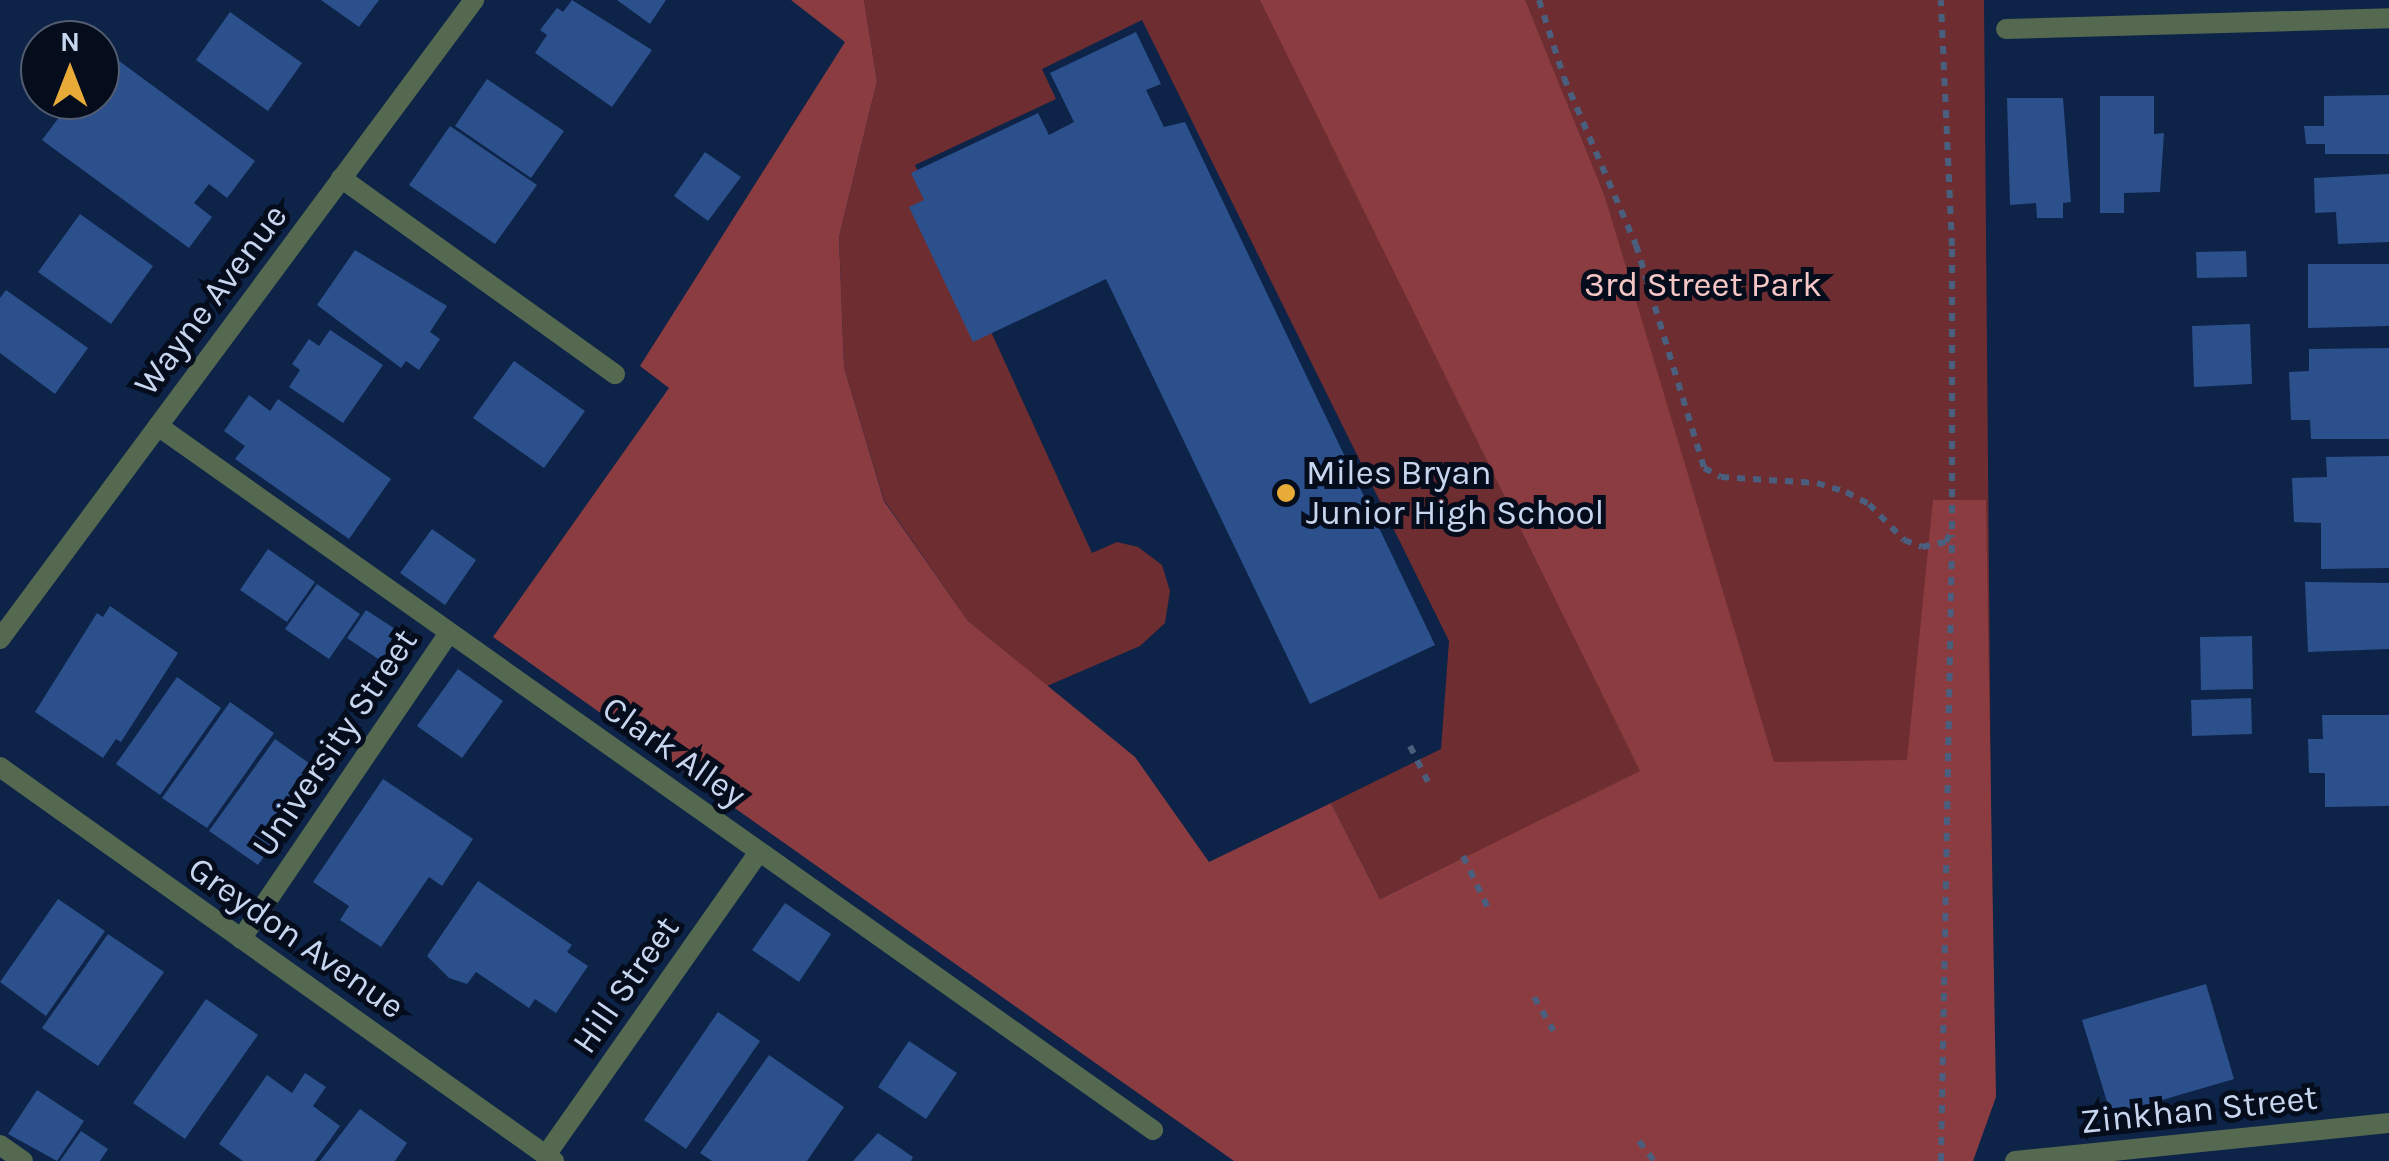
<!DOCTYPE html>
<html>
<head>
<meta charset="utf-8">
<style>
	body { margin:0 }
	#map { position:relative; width:2389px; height:1161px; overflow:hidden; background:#0d2347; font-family:Karla,sans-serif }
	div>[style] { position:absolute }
	.green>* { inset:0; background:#6e2d30 }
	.forest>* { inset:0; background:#8a3c40 }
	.building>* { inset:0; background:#2b508c }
	.path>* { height:6px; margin-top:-3px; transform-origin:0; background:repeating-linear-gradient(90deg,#4a5e7e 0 8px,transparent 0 16px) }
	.service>* { height:20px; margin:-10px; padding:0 10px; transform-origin:10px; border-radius:10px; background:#54694f }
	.minor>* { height:20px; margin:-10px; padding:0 10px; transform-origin:10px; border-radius:10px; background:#54694f }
	.dots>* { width:28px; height:28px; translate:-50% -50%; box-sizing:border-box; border:5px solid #050d1d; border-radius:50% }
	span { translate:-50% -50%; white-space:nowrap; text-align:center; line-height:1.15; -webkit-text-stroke:10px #050d1d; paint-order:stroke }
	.park-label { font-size:35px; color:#f7c7c6 }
	.street-label { font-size:35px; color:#c7d6ee }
	.poi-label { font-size:35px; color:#c7d6ee }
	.left { translate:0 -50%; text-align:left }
	.north { position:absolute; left:20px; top:20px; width:100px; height:100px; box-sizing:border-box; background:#050d1d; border:2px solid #535d71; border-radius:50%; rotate:0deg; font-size:28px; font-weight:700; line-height:40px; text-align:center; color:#c7d6ee }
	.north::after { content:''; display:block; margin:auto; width:35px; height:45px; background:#e8ab37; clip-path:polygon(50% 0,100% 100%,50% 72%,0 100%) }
</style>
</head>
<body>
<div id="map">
	<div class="green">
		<i style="clip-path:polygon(864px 0,1984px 0,1991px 809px,1629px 777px,1380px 899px,1331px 803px,1441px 749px,1449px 641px,1142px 20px,1042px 69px,1056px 99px,915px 165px,1092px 553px,1117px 542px,1138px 547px,1162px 565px,1170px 591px,1165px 623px,1140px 646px,1047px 686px,968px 621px,884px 500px,844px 367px,839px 237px,877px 81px)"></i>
	</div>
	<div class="forest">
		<i style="clip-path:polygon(791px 0,864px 0,877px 81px,839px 237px,844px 367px,884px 501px,968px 621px,1135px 757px,1209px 862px,1331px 803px,1380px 899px,1640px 771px,1260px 0,1525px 0,1605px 197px,1774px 762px,1907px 760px,1933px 500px,1986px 500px,1996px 1097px,1973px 1161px,1234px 1161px,493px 637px,669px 388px,640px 366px,845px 42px)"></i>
	</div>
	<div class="building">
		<i style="clip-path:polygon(321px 0,379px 0,359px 27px)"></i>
		<i style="clip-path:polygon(572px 0,652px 50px,612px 107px,535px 53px,547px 35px,540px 30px,557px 8px,563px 12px)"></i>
		<i style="clip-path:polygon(617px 0,666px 0,650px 24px)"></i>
		<i style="clip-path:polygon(230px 12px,302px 63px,268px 111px,196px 60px)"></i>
		<i style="clip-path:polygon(1136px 32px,1161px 84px,1146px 90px,1164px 127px,1185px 122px,1435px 645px,1310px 704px,1106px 279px,973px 342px,909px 207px,924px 200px,911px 173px,1038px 113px,1049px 135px,1074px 122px,1050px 73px)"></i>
		<i style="clip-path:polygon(107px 52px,255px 161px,227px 198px,209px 184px,194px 203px,212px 217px,189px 248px,42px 140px,72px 100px,100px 100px,100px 62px)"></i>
		<i style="clip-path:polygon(487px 79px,564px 131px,531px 178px,455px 126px)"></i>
		<i style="clip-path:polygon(2389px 95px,2389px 154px,2325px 154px,2325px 144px,2306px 144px,2304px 126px,2324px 126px,2324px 96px)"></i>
		<i style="clip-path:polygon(2100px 96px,2154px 96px,2154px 134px,2164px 133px,2160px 192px,2124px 193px,2124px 213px,2100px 213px)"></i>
		<i style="clip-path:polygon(2007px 98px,2063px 98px,2071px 202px,2063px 203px,2063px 218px,2037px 218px,2036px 203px,2010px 205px)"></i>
		<i style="clip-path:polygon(450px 126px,537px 185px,495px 244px,409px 185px)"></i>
		<i style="clip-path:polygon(705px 152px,741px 177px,708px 221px,674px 196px)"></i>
		<i style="clip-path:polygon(2389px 174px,2389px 242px,2338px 244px,2336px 212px,2315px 213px,2314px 178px)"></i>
		<i style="clip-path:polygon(80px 214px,153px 266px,111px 324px,38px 272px)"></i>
		<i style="clip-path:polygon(355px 250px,447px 306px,430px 332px,440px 339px,419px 370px,406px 361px,401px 368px,317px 305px)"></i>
		<i style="clip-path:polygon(2246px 251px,2247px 277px,2197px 278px,2196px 252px)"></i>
		<i style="clip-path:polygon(2308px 264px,2389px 264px,2389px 326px,2308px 328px)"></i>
		<i style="clip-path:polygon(6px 290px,88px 348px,55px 394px,0 353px,0 298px)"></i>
		<i style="clip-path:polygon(2250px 324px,2252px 384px,2194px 387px,2192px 326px)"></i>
		<i style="clip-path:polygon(330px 330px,383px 365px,343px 423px,289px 387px,300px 370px,292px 364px,309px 339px,319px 346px)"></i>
		<i style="clip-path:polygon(2389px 348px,2389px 439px,2311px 439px,2310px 420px,2291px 420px,2289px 372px,2309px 371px,2309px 349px)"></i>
		<i style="clip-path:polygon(514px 361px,585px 411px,544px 468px,473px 418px)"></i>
		<i style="clip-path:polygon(249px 395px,270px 411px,278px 399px,391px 479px,349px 539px,235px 459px,245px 446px,224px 431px)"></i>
		<i style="clip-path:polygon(2389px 456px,2389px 568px,2321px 569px,2321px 523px,2294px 522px,2292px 478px,2327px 477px,2326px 457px)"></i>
		<i style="clip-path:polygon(432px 529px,476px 560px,445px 605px,400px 573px)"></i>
		<i style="clip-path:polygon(268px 549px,315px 582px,287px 622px,240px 590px)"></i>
		<i style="clip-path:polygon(2305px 582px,2389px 583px,2389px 649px,2308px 652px)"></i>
		<i style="clip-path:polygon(317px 584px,360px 614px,329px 659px,285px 629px)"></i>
		<i style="clip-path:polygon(110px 606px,178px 653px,121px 742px,116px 739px,103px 758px,35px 712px,97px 613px,103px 617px)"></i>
		<i style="clip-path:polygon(366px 610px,406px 636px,387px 665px,347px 638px)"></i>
		<i style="clip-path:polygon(2252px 636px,2253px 689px,2201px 690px,2200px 637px)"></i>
		<i style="clip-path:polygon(458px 669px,503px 701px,462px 758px,417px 726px)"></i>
		<i style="clip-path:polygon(177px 677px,221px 708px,160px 795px,116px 764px)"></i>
		<i style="clip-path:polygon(2251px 698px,2252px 734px,2192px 736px,2191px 700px)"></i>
		<i style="clip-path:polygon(230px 702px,274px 733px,207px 828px,162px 798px)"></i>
		<i style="clip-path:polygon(2322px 715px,2389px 715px,2389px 806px,2325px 807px,2325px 773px,2309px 773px,2308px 739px,2323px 739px)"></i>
		<i style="clip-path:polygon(275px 739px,323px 773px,258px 865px,209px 831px)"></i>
		<i style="clip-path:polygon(383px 779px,473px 839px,442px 886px,429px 877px,381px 947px,340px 920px,349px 906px,313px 882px)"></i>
		<i style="clip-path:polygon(478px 881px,572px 945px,567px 952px,588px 966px,556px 1013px,535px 999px,529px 1008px,476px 972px,467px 984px,449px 978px,427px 956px)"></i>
		<i style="clip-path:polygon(58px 899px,105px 931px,46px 1016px,0 982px)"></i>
		<i style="clip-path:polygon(785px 903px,831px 934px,799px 982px,752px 950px)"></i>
		<i style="clip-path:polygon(108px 934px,164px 972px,98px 1066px,42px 1028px)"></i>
		<i style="clip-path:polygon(2206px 984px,2234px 1079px,2111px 1115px,2082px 1020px)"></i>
		<i style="clip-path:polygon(206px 999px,258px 1035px,185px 1139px,133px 1103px)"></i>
		<i style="clip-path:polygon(718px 1012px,760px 1041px,686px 1149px,644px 1120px)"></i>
		<i style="clip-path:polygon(909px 1041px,957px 1073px,926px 1119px,878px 1087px)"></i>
		<i style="clip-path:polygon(769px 1055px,844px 1107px,807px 1161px,712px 1161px,700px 1153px)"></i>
		<i style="clip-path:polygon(305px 1073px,326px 1087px,313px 1106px,340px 1126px,315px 1161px,243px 1161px,219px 1144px,267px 1075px,292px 1093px)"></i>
		<i style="clip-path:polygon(37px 1090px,84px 1121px,57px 1161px,8px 1134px)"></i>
		<i style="clip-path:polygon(360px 1109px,407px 1143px,395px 1161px,320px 1161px)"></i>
		<i style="clip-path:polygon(81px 1131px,108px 1149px,100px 1161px,60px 1161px)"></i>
		<i style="clip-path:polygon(878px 1133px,913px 1157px,911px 1161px,853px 1161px)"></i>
	</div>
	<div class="path">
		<i style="left:1539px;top:0;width:82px;rotate:72.2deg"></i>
		<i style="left:1564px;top:78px;width:182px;rotate:66.7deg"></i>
		<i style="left:1636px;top:245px;width:233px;rotate:73deg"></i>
		<i style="left:1704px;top:468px;width:19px;rotate:28deg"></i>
		<i style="left:1721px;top:477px;width:96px;rotate:3.6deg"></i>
		<i style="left:1817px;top:483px;width:30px;rotate:17deg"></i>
		<i style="left:1846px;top:492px;width:26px;rotate:28deg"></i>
		<i style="left:1869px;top:504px;width:50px;rotate:45.8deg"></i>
		<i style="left:1904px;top:540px;width:19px;rotate:21deg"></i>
		<i style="left:1922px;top:547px;width:25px;rotate:-12deg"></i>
		<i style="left:1946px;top:542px;width:14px;rotate:-65deg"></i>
		<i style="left:1952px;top:529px;width:283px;rotate:-90deg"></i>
		<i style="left:1952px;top:246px;width:246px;rotate:-92.6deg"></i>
		<i style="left:1410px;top:746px;width:40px;rotate:63.4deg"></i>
		<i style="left:1463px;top:856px;width:60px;rotate:64.3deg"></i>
		<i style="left:1534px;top:997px;width:39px;rotate:60deg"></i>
		<i style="left:1639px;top:1141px;width:25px;rotate:53deg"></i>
		<i style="left:1941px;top:1161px;width:626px;rotate:-88.99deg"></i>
	</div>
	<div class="service">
		<i style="left:341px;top:178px;width:337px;rotate:35.6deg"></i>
		<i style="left:158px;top:426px;width:1219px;rotate:35.28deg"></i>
		<i style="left:241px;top:939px;width:370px;rotate:-55.8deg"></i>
		<i style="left:0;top:1145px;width:28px;rotate:35deg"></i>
		<i style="left:546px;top:1155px;width:370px;rotate:-54.9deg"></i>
	</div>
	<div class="minor">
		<i style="left:2006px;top:29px;width:383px;rotate:-1.6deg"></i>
		<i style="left:0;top:639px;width:796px;rotate:-53.43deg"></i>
		<i style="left:0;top:767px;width:680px;rotate:35.42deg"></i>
		<i style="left:2015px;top:1161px;width:376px;rotate:-5.8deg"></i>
	</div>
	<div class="dots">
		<i style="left:1286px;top:493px;background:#e8ab37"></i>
	</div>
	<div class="park-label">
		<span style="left:1703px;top:285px">3rd Street Park</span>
	</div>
	<div class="street-label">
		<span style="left:211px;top:300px;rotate:-53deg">Wayne Avenue</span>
		<span style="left:335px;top:743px;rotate:-56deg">University Street</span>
		<span style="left:674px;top:752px;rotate:35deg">Clark Alley</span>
		<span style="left:296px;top:938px;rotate:35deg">Greydon Avenue</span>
		<span style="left:626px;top:985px;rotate:-55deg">Hill Street</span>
		<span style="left:2199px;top:1110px;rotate:-6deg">Zinkhan Street</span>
	</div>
	<div class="poi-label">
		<span class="left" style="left:1306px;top:493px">Miles Bryan<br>Junior High School</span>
	</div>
	<div class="north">N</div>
</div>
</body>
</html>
